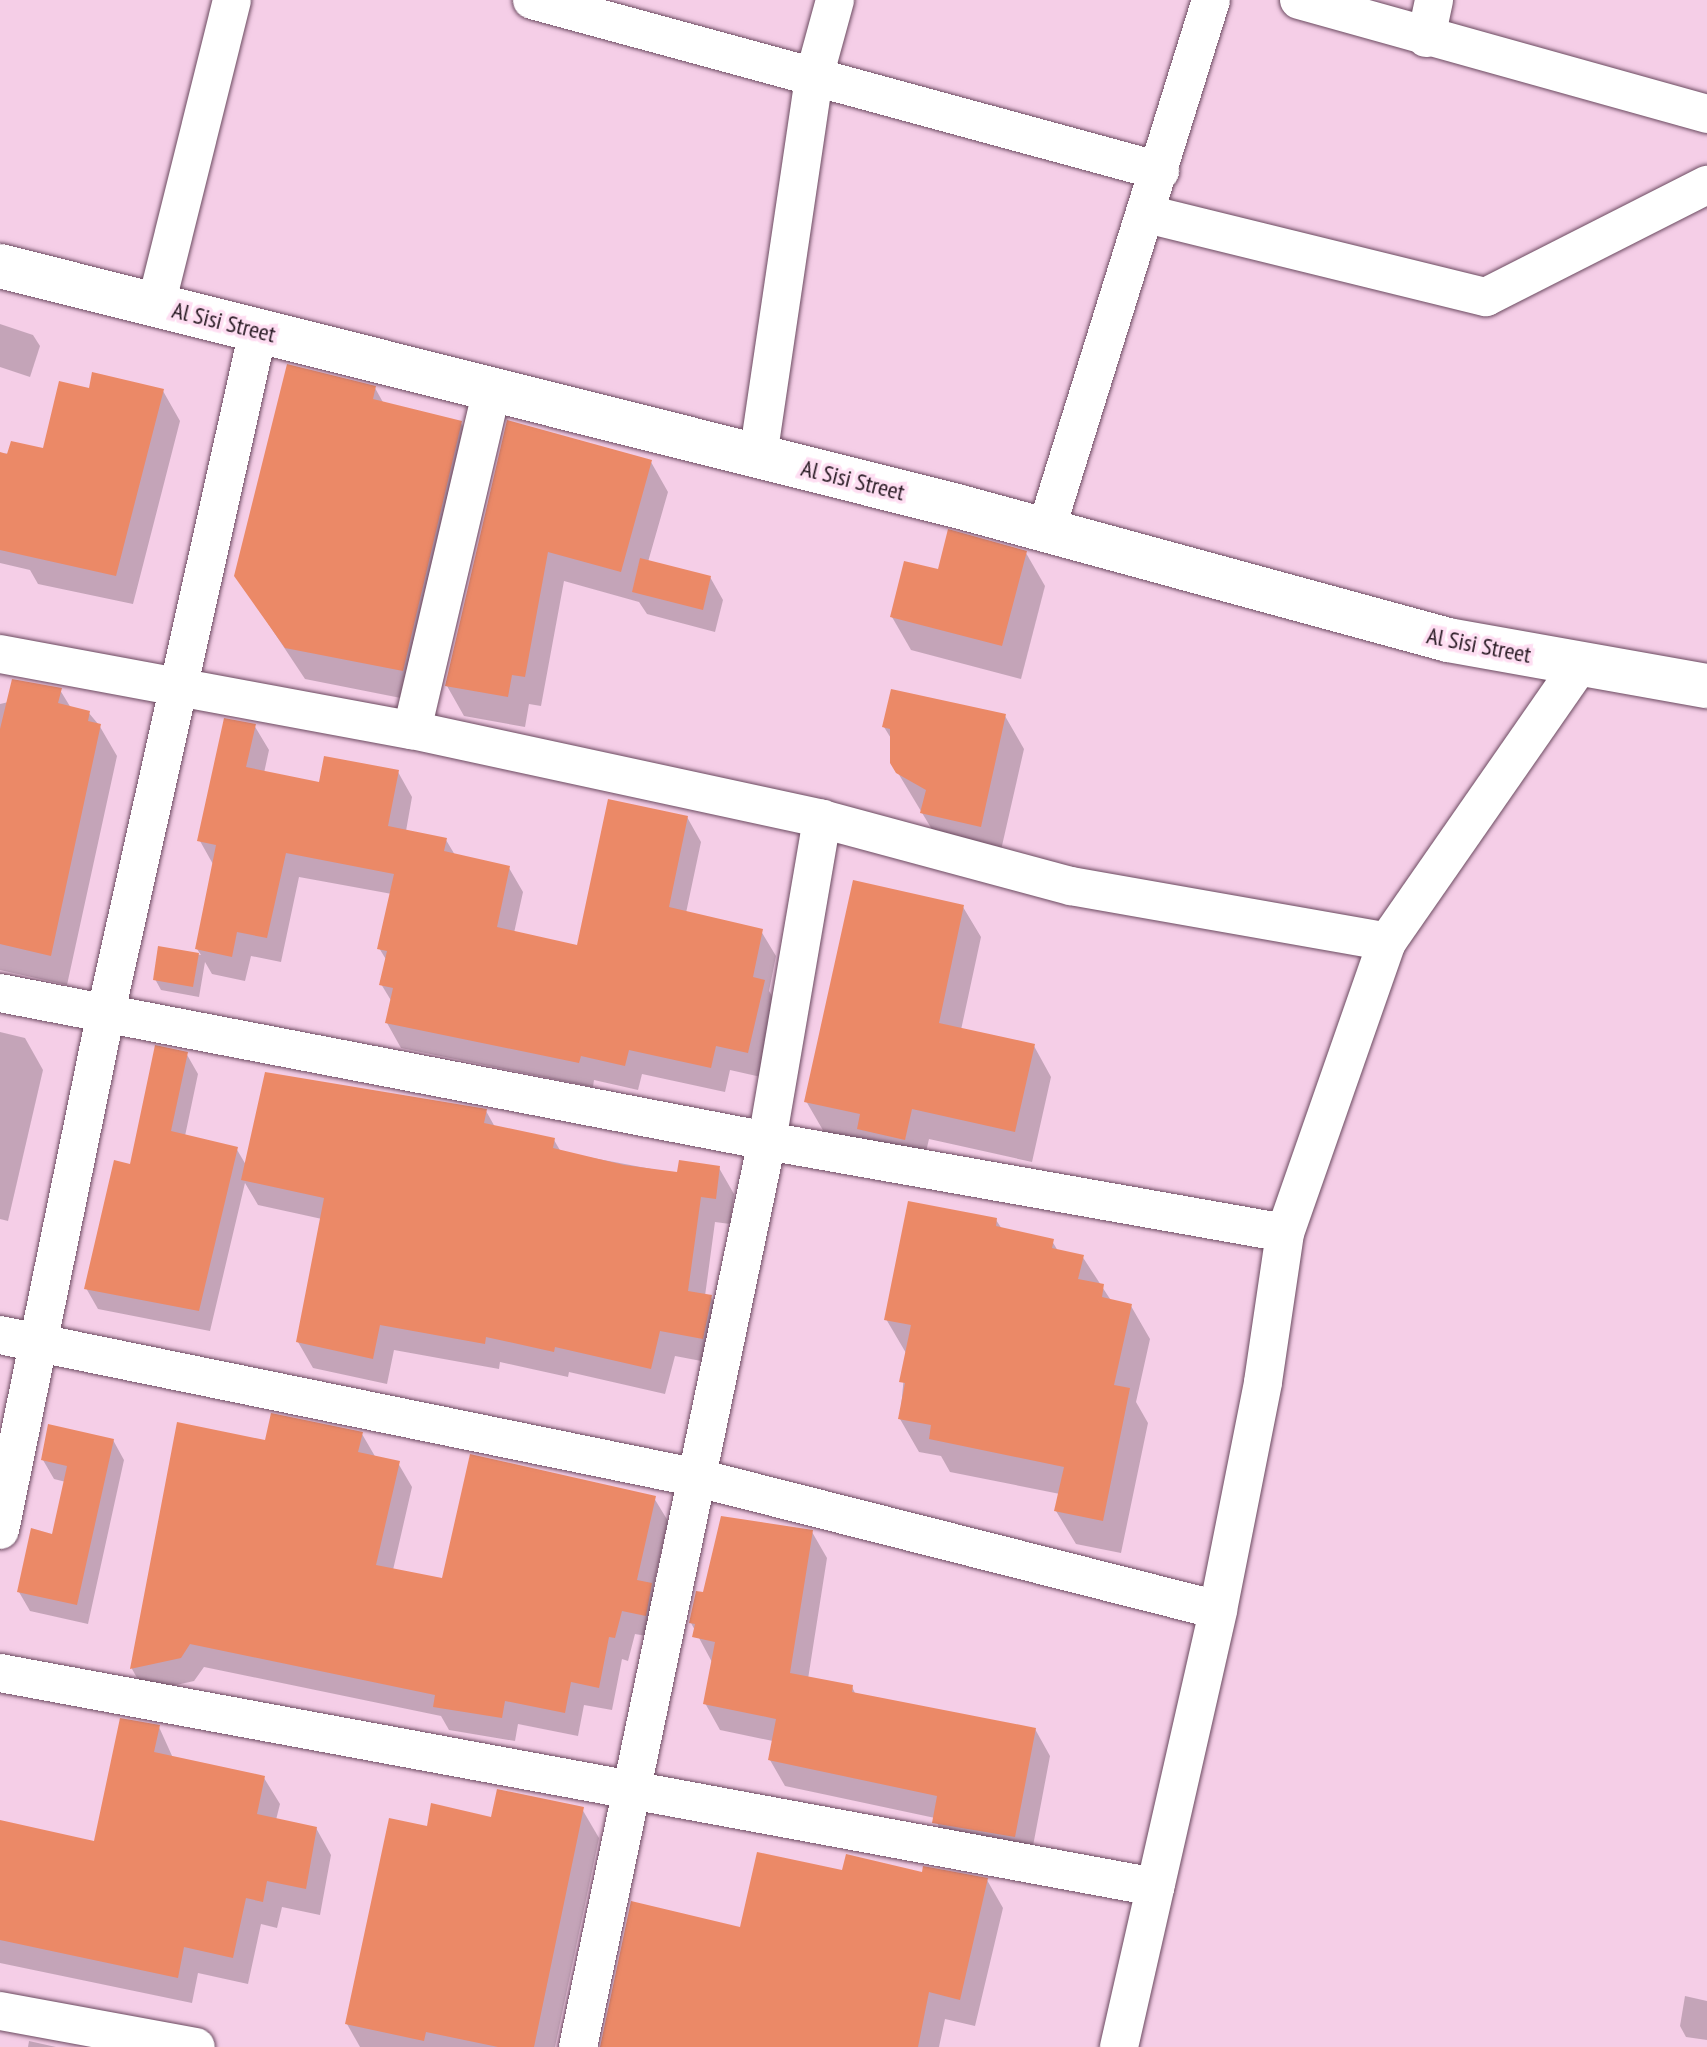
<!DOCTYPE html>
<html>
<head>
<meta charset="utf-8">
<style>
	body { margin:0 }
	#map { position:relative; width:1707px; height:2047px; overflow:hidden; background:#f5cee7; font-family:"PT Sans Narrow",sans-serif }
	div>[style] { position:absolute }
	.shadow>* { inset:0; background:#0003 }
	.building>* { inset:0; background:#eb8967 }
	.roads { filter:drop-shadow(0 0 2px #6b4a60) drop-shadow(0 0 2px #6b4a60) }
	.street>* { height:38px; margin:-19px; padding:0 19px; transform-origin:19px; border-radius:19px; background:#fff }
	.secondary>* { height:44px; margin:-22px; padding:0 22px; transform-origin:22px; border-radius:22px; background:#fff }
	span { translate:-50% -50%; white-space:nowrap; text-align:center; line-height:1.15; -webkit-text-stroke:7px #fedef2; paint-order:stroke }
	.street-label { font-size:24px; color:#261821 }
</style>
</head>
<body>
<div id="map">
	<div class="shadow">
		<i style="clip-path:polygon(0 324px,33px 335px,40px 346px,30px 377px,0 367px)"></i>
		<i style="clip-path:polygon(375px 388px,384px 404px,461px 423px,479px 454px,421px 702px,305px 679px,236px 575px)"></i>
		<i style="clip-path:polygon(90px 391px,163px 391px,180px 421px,133px 604px,38px 584px,30px 570px,0 563px,0 454px,45px 451px)"></i>
		<i style="clip-path:polygon(509px 423px,651px 462px,668px 492px,648px 562px,710px 577px,723px 600px,715px 632px,647px 614px,639px 602px,564px 581px,541px 706px,529px 704px,525px 727px,464px 716px,447px 686px)"></i>
		<i style="clip-path:polygon(1026px 553px,1045px 586px,1021px 679px,911px 650px,892px 617px,939px 572px)"></i>
		<i style="clip-path:polygon(60px 690px,71px 708px,88px 712px,99px 725px,117px 756px,67px 985px,0 970px,0 704px)"></i>
		<i style="clip-path:polygon(1005px 716px,1024px 749px,999px 859px,942px 846px,892px 763px,892px 740px,884px 727px)"></i>
		<i style="clip-path:polygon(254px 725px,269px 750px,264px 773px,320px 784px,398px 772px,412px 797px,406px 831px,446px 840px,455px 855px,509px 868px,523px 892px,514px 933px,579px 947px,687px 817px,701px 842px,686px 913px,761px 931px,776px 956px,769px 991px,778px 1006px,761px 1077px,730px 1070px,725px 1092px,642px 1074px,638px 1090px,594px 1080px,593px 1087px,401px 1048px,387px 1023px,392px 1002px,381px 984px,387px 961px,379px 948px,392px 894px,299px 877px,281px 962px,251px 956px,245px 981px,212px 974px,205px 962px,199px 997px,161px 990px,155px 979px,160px 948px,201px 955px,197px 949px,214px 866px,200px 841px)"></i>
		<i style="clip-path:polygon(963px 907px,981px 937px,961px 1030px,1034px 1046px,1051px 1077px,1032px 1162px,929px 1139px,922px 1169px,824px 1132px,806px 1101px)"></i>
		<i style="clip-path:polygon(0 1032px,25px 1038px,43px 1070px,8px 1221px,0 1219px)"></i>
		<i style="clip-path:polygon(186px 1053px,198px 1074px,185px 1136px,236px 1148px,246px 1165px,486px 1111px,495px 1127px,554px 1140px,561px 1152px,678px 1174px,719px 1168px,734px 1194px,730px 1224px,715px 1222px,705px 1296px,711px 1297px,726px 1323px,717px 1364px,675px 1356px,665px 1394px,569px 1372px,568px 1377px,500px 1362px,499px 1369px,394px 1350px,387px 1384px,313px 1368px,298px 1342px,322px 1219px,258px 1205px,245px 1183px,210px 1331px,98px 1309px,86px 1288px,132px 1167px)"></i>
		<i style="clip-path:polygon(996px 1220px,1002px 1229px,1052px 1241px,1058px 1251px,1082px 1256px,1112px 1302px,1131px 1306px,1150px 1339px,1136px 1402px,1148px 1423px,1121px 1553px,1076px 1544px,1056px 1511px,1060px 1494px,950px 1472px,941px 1456px,919px 1452px,900px 1419px,906px 1353px,886px 1319px)"></i>
		<i style="clip-path:polygon(179px 1424px,267px 1443px,362px 1434px,376px 1458px,398px 1463px,412px 1487px,393px 1570px,444px 1580px,654px 1498px,668px 1521px,653px 1588px,664px 1608px,658px 1638px,635px 1634px,628px 1661px,622px 1659px,612px 1710px,584px 1705px,578px 1736px,518px 1724px,515px 1741px,449px 1730px,441px 1716px,204px 1667px,194px 1681px,145px 1692px,132px 1669px)"></i>
		<i style="clip-path:polygon(113px 1440px,124px 1460px,88px 1624px,30px 1611px,19px 1592px,54px 1536px,66px 1482px,54px 1479px,43px 1460px)"></i>
		<i style="clip-path:polygon(812px 1532px,827px 1558px,808px 1679px,852px 1687px,856px 1695px,1035px 1729px,1050px 1756px,1030px 1862px,949px 1849px,935px 1818px,785px 1786px,770px 1760px,773px 1741px,720px 1730px,705px 1703px,713px 1664px,691px 1623px,704px 1594px)"></i>
		<i style="clip-path:polygon(159px 1727px,173px 1758px,264px 1778px,280px 1804px,276px 1820px,316px 1828px,331px 1855px,320px 1915px,282px 1907px,277px 1928px,261px 1924px,248px 1984px,198px 1973px,192px 2003px,0 1963px,0 1822px,96px 1843px)"></i>
		<i style="clip-path:polygon(582px 1809px,599px 1838px,555px 2047px,360px 2047px,347px 2024px,428px 1828px)"></i>
		<i style="clip-path:polygon(844px 1872px,987px 1880px,1003px 1908px,975px 2026px,945px 2019px,939px 2047px,603px 2047px,741px 1929px)"></i>
		<i style="clip-path:polygon(1685px 1996px,1707px 2001px,1707px 2040px,1686px 2037px,1680px 2026px)"></i>
		<i style="clip-path:polygon(29px 2041px,56px 2047px,28px 2047px)"></i>
	</div>
	<div class="building">
		<i style="clip-path:polygon(287px 364px,376px 386px,373px 399px,462px 421px,403px 671px,285px 648px,234px 576px)"></i>
		<i style="clip-path:polygon(92px 372px,164px 389px,116px 576px,0 550px,0 452px,7px 454px,11px 441px,43px 448px,59px 381px,89px 388px)"></i>
		<i style="clip-path:polygon(507px 420px,652px 460px,621px 572px,548px 552px,525px 677px,512px 675px,508px 697px,445px 686px)"></i>
		<i style="clip-path:polygon(948px 529px,1027px 551px,1002px 646px,890px 617px,904px 561px,938px 569px)"></i>
		<i style="clip-path:polygon(640px 558px,711px 576px,703px 610px,632px 592px)"></i>
		<i style="clip-path:polygon(12px 679px,62px 688px,58px 703px,90px 711px,88px 721px,101px 724px,51px 956px,0 944px,0 729px)"></i>
		<i style="clip-path:polygon(891px 689px,1006px 714px,981px 827px,920px 813px,926px 790px,896px 773px,890px 763px,890px 729px,882px 727px)"></i>
		<i style="clip-path:polygon(224px 718px,256px 724px,246px 767px,319px 782px,324px 756px,399px 770px,388px 826px,447px 838px,444px 851px,510px 866px,497px 927px,577px 945px,608px 799px,688px 816px,669px 907px,763px 929px,753px 977px,765px 980px,748px 1053px,716px 1046px,711px 1068px,629px 1050px,625px 1066px,581px 1056px,579px 1063px,385px 1023px,393px 988px,379px 985px,387px 951px,377px 949px,394px 874px,286px 853px,267px 938px,237px 932px,232px 957px,195px 949px,216px 845px,197px 841px)"></i>
		<i style="clip-path:polygon(853px 880px,964px 905px,939px 1023px,1035px 1044px,1015px 1132px,912px 1109px,905px 1140px,857px 1129px,860px 1114px,804px 1102px)"></i>
		<i style="clip-path:polygon(158px 946px,199px 953px,193px 987px,153px 980px)"></i>
		<i style="clip-path:polygon(155px 1045px,188px 1052px,171px 1131px,238px 1147px,199px 1311px,84px 1289px,114px 1160px,130px 1164px)"></i>
		<i style="clip-path:polygon(265px 1072px,487px 1109px,484px 1123px,555px 1138px,553px 1148px,624px 1165px,677px 1172px,679px 1160px,720px 1166px,716px 1199px,701px 1197px,688px 1291px,712px 1295px,703px 1339px,660px 1331px,651px 1369px,555px 1347px,554px 1352px,486px 1337px,485px 1344px,380px 1325px,373px 1359px,296px 1342px,324px 1198px,241px 1180px)"></i>
		<i style="clip-path:polygon(908px 1201px,997px 1218px,996px 1226px,1054px 1239px,1052px 1248px,1084px 1255px,1078px 1279px,1104px 1284px,1102px 1297px,1132px 1304px,1114px 1385px,1130px 1388px,1103px 1521px,1054px 1511px,1064px 1467px,929px 1439px,931px 1425px,898px 1419px,905px 1383px,899px 1382px,911px 1325px,884px 1320px)"></i>
		<i style="clip-path:polygon(271px 1413px,363px 1432px,358px 1452px,400px 1461px,376px 1565px,442px 1578px,470px 1454px,656px 1496px,637px 1580px,652px 1583px,646px 1616px,622px 1611px,615px 1638px,609px 1637px,599px 1688px,571px 1682px,565px 1713px,505px 1701px,502px 1718px,433px 1707px,435px 1695px,190px 1644px,181px 1658px,130px 1669px,177px 1422px,265px 1440px)"></i>
		<i style="clip-path:polygon(48px 1424px,114px 1439px,77px 1605px,17px 1592px,31px 1528px,52px 1534px,67px 1466px,41px 1460px)"></i>
		<i style="clip-path:polygon(721px 1516px,813px 1530px,790px 1673px,853px 1685px,852px 1692px,1036px 1728px,1015px 1837px,932px 1823px,937px 1796px,768px 1760px,776px 1719px,703px 1704px,715px 1642px,692px 1637px,695px 1624px,689px 1623px,696px 1591px,703px 1592px)"></i>
		<i style="clip-path:polygon(120px 1718px,160px 1725px,154px 1752px,265px 1776px,257px 1814px,317px 1827px,306px 1889px,267px 1881px,263px 1902px,246px 1898px,233px 1958px,184px 1947px,178px 1978px,0 1940px,0 1820px,94px 1841px)"></i>
		<i style="clip-path:polygon(497px 1789px,584px 1807px,534px 2047px,498px 2047px,426px 2032px,424px 2041px,345px 2024px,389px 1818px,427px 1826px,431px 1803px,491px 1817px)"></i>
		<i style="clip-path:polygon(757px 1852px,842px 1870px,846px 1854px,922px 1872px,923px 1866px,988px 1878px,960px 2000px,929px 1992px,918px 2047px,600px 2047px,631px 1901px,740px 1927px)"></i>
	</div>
	<div class="roads">
		<div class="street">
			<i style="left:532px;top:0;width:651px;rotate:15.23deg"></i>
			<i style="left:1299px;top:0;width:424px;rotate:15.6deg"></i>
			<i style="left:1426px;top:38px;width:39px;rotate:-78deg"></i>
			<i style="left:1147px;top:214px;width:349px;rotate:13.8deg"></i>
			<i style="left:1486px;top:297px;width:248px;rotate:-26.9deg"></i>
			<i style="left:156px;top:305px;width:314px;rotate:-76deg"></i>
			<i style="left:758px;top:457px;width:384px;rotate:-81.6deg"></i>
			<i style="left:814px;top:77px;width:80px;rotate:-74.7deg"></i>
			<i style="left:1045px;top:533px;width:558px;rotate:-72.7deg"></i>
			<i style="left:0;top:654px;width:419px;rotate:10.5deg"></i>
			<i style="left:412px;top:730px;width:420px;rotate:12.2deg"></i>
			<i style="left:822px;top:819px;width:258px;rotate:15.1deg"></i>
			<i style="left:1071px;top:886px;width:321px;rotate:10deg"></i>
			<i style="left:412px;top:730px;width:350px;rotate:-76.8deg"></i>
			<i style="left:0;top:993px;width:781px;rotate:10.92deg"></i>
			<i style="left:767px;top:1141px;width:526px;rotate:10.07deg"></i>
			<i style="left:0;top:1335px;width:712px;rotate:11.58deg"></i>
			<i style="left:698px;top:1478px;width:536px;rotate:14.24deg"></i>
			<i style="left:0;top:1530px;width:529px;rotate:-78.44deg"></i>
			<i style="left:106px;top:1012px;width:698px;rotate:-77.42deg"></i>
			<i style="left:0;top:1673px;width:1175px;rotate:10.5deg"></i>
			<i style="left:0;top:2011px;width:199px;rotate:10.4deg"></i>
			<i style="left:578px;top:2047px;width:926px;rotate:-78.22deg"></i>
			<i style="left:767px;top:1141px;width:327px;rotate:-80.3deg"></i>
			<i style="left:1119px;top:2047px;width:448px;rotate:-77.2deg"></i>
			<i style="left:1218px;top:1610px;width:232px;rotate:-78.8deg"></i>
			<i style="left:1263px;top:1382px;width:151px;rotate:-81.6deg"></i>
			<i style="left:1285px;top:1233px;width:308px;rotate:-70.7deg"></i>
			<i style="left:1387px;top:942px;width:338px;rotate:-55.2deg"></i>
		</div>
		<div class="secondary">
			<i style="left:0;top:266px;width:987px;rotate:14.08deg"></i>
			<i style="left:957px;top:506px;width:509px;rotate:15.26deg"></i>
			<i style="left:1448px;top:640px;width:263px;rotate:10.1deg"></i>
		</div>
	</div>
	<div class="street-label">
		<span style="left:224px;top:322px;rotate:14deg">Al Sisi Street</span>
		<span style="left:853px;top:480px;rotate:14deg">Al Sisi Street</span>
		<span style="left:1479px;top:645px;rotate:11deg">Al Sisi Street</span>
	</div>
</div>
</body>
</html>
